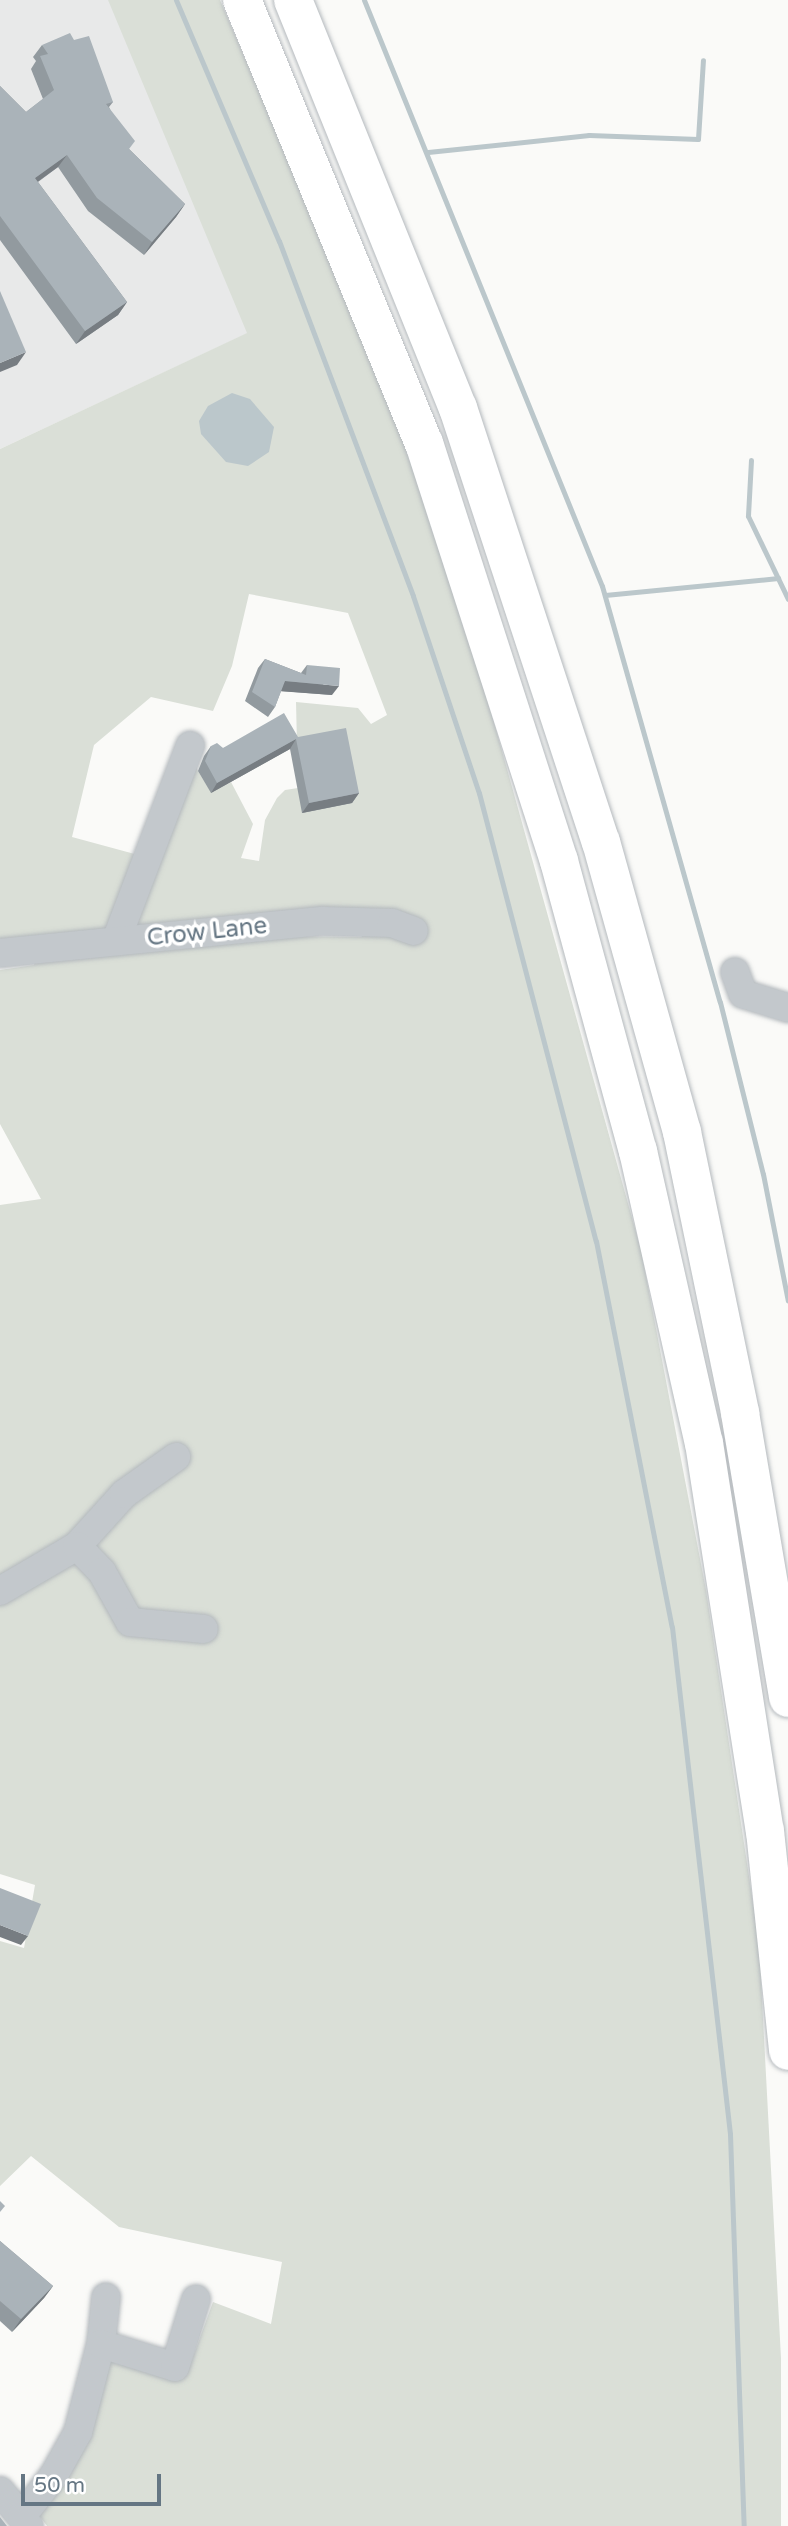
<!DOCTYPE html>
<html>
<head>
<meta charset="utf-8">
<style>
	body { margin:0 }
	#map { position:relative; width:788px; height:2526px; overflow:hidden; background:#fafaf8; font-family:"Varela Round",sans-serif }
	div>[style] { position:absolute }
	.built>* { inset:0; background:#e8e9e9 }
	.green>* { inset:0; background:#dadfd7 }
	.water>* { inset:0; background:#bbc7cb }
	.stream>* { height:5px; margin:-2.5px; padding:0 2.5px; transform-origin:2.5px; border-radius:2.5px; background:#bbc7cb }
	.roads { filter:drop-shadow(0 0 2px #b4b9bd) drop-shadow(0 0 2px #b4b9bd) }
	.minor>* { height:28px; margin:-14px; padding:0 14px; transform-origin:14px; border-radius:14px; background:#c3c8cc }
	.highway>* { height:38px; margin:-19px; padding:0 19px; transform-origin:19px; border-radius:19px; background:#fff }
	.wall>* { inset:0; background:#929a9f }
	.shaded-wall>* { inset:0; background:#777d82 }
	.building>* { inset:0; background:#aab3b9 }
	span { translate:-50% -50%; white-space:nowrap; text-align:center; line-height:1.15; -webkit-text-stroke:7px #fff; paint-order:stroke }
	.street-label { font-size:24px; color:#657683 }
	.scale { position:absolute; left:21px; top:2474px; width:140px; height:32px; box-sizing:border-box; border:4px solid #657683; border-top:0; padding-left:9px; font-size:21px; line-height:24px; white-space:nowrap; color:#657683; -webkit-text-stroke:5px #fff; paint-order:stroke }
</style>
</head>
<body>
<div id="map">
	<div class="built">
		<i style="clip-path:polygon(0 0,134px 0,248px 333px,0 449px)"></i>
	</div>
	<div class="green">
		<i style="clip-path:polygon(evenodd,108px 0,220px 0,385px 385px,458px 593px,641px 1250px,706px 1590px,759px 1943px,781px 2358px,781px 2526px,47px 2526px,36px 2511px,106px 2355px,186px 2376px,213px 2302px,271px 2324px,282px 2262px,119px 2227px,31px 2156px,0 2186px,0 1941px,24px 1948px,35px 1885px,0 1874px,0 1205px,41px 1199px,0 1124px,0 970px,34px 965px,42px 940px,0 943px,0 449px,247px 333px,108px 0,249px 594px,348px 613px,387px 715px,371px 724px,358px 708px,296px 702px,298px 788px,285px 790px,277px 798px,265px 820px,259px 861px,241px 858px,253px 824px,231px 782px,211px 792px,190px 758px,129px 930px,350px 918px,362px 937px,98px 934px,112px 924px,142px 856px,72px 837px,94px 745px,151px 697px,213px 711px,232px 666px,249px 594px)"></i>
	</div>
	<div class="water">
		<i style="clip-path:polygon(232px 393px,250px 399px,274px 427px,269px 452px,248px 466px,226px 462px,201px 434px,199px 421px,208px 406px)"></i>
	</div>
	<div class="stream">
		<i style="left:176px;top:0;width:262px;rotate:66.9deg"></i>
		<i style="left:279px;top:241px;width:379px;rotate:69.3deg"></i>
		<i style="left:413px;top:596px;width:208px;rotate:71.5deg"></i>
		<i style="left:479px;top:793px;width:463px;rotate:75.4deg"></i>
		<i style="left:596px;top:1241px;width:393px;rotate:78.9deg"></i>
		<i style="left:672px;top:1627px;width:510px;rotate:83.47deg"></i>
		<i style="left:730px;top:2134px;width:392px;rotate:88deg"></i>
		<i style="left:364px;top:0;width:632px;rotate:67.9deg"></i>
		<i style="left:602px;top:586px;width:432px;rotate:74.2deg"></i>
		<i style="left:720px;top:1002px;width:177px;rotate:76deg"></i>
		<i style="left:763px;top:1174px;width:129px;rotate:78.9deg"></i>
		<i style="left:428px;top:152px;width:162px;rotate:-6deg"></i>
		<i style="left:589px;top:135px;width:109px;rotate:2.1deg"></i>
		<i style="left:698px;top:139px;width:79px;rotate:-86.4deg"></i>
		<i style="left:751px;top:460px;width:56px;rotate:93.1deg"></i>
		<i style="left:748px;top:516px;width:92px;rotate:64.3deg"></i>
		<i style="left:605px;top:595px;width:174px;rotate:-5.6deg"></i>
	</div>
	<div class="roads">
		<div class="minor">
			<i style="left:116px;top:941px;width:209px;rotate:-69.2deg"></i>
			<i style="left:0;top:953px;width:325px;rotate:-5.7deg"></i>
			<i style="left:323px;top:921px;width:69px;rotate:1.7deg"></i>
			<i style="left:392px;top:923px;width:23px;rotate:20deg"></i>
			<i style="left:735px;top:972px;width:23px;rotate:70deg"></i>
			<i style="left:743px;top:994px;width:47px;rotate:17.3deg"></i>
			<i style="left:77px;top:1546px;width:70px;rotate:-47.9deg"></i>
			<i style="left:124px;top:1494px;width:64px;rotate:-35.4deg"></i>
			<i style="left:0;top:1591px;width:89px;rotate:-30.3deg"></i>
			<i style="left:77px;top:1546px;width:36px;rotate:46deg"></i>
			<i style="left:102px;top:1572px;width:57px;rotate:60.8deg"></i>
			<i style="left:130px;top:1622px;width:74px;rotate:5.4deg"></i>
			<i style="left:101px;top:2344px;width:47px;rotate:-83.9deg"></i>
			<i style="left:0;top:2491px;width:45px;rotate:50.4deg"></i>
			<i style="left:22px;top:2516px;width:52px;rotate:-52deg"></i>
			<i style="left:54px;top:2475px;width:49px;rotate:-60.8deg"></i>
			<i style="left:78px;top:2432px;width:91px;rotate:-75.4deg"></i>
			<i style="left:101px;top:2344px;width:77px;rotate:17.3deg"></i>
			<i style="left:175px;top:2367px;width:71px;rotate:-72.8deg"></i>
		</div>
		<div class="highway">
			<i style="left:242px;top:0;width:479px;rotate:67.7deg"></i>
			<i style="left:424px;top:443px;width:439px;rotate:72.1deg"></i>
			<i style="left:559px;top:861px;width:301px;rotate:74.8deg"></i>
			<i style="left:638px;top:1151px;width:299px;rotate:77.3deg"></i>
			<i style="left:704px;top:1443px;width:393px;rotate:81.1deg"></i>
			<i style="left:765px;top:1831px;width:221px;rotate:84deg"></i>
			<i style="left:293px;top:0;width:440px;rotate:68deg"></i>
			<i style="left:458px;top:408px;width:457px;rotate:71.8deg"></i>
			<i style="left:601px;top:842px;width:301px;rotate:74.4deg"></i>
			<i style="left:682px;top:1132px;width:287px;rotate:78.3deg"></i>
			<i style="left:740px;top:1413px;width:289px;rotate:80.4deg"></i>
		</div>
	</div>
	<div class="wall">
		<i style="clip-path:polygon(42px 45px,113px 102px,109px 107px,129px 149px,185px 204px,176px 217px,144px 255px,88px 211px,58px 167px,38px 182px,127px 302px,118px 315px,76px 344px,0 240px,0 86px,26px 112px,43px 99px,31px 69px,36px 61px,33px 57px)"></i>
		<i style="clip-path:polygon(265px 659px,301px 673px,307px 665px,332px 695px,281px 691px,275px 707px,268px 717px,245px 701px,258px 668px)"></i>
		<i style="clip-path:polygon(298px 737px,359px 793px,352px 803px,302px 813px,290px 749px,211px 793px,198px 771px,204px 756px,211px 746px,223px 748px)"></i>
		<i style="clip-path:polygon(0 2241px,53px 2286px,44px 2298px,12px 2332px,0 2321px)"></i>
	</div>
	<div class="shaded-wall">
		<i style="clip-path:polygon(67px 155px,58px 167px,26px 190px,35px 178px)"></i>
		<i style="clip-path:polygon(185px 204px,176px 217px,144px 255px,152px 242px)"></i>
		<i style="clip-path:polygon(127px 302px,118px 315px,76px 344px,85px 331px)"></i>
		<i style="clip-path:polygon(26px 352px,17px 365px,0 372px,0 363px)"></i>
		<i style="clip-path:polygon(285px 681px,339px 686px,332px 695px,278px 691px)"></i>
		<i style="clip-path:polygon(296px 739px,290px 749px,211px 793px,217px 783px)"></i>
		<i style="clip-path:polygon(359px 793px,352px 803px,302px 813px,309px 803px)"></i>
		<i style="clip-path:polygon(0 1925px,28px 1936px,21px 1945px,0 1937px)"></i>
		<i style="clip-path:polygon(53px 2286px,44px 2298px,12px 2332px,21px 2319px)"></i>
	</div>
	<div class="building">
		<i style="clip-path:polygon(70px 33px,74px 40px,89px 36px,113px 102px,106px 104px,135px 141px,129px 149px,185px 204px,152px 242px,97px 198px,67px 155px,35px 178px,127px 302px,85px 331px,0 216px,0 86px,26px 112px,54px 90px,40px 56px,48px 54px,42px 45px)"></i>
		<i style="clip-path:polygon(0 291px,26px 352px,0 363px)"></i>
		<i style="clip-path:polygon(265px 659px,306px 675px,307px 665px,340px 668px,339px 686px,285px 681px,275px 707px,252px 692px)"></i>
		<i style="clip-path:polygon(284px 713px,298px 737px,346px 728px,359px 793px,309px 803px,296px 739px,217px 783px,205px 761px,211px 746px,217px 743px,223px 748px)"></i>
		<i style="clip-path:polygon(0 1888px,41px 1904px,28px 1936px,0 1925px)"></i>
		<i style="clip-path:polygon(0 2201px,5px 2206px,0 2212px)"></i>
		<i style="clip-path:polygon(0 2241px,53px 2286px,21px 2319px,0 2301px)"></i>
		<i style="clip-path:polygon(0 2517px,7px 2526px,0 2526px)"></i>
	</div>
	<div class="street-label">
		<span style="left:207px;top:932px;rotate:-6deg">Crow Lane</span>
	</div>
	<div class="scale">50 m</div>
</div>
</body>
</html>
